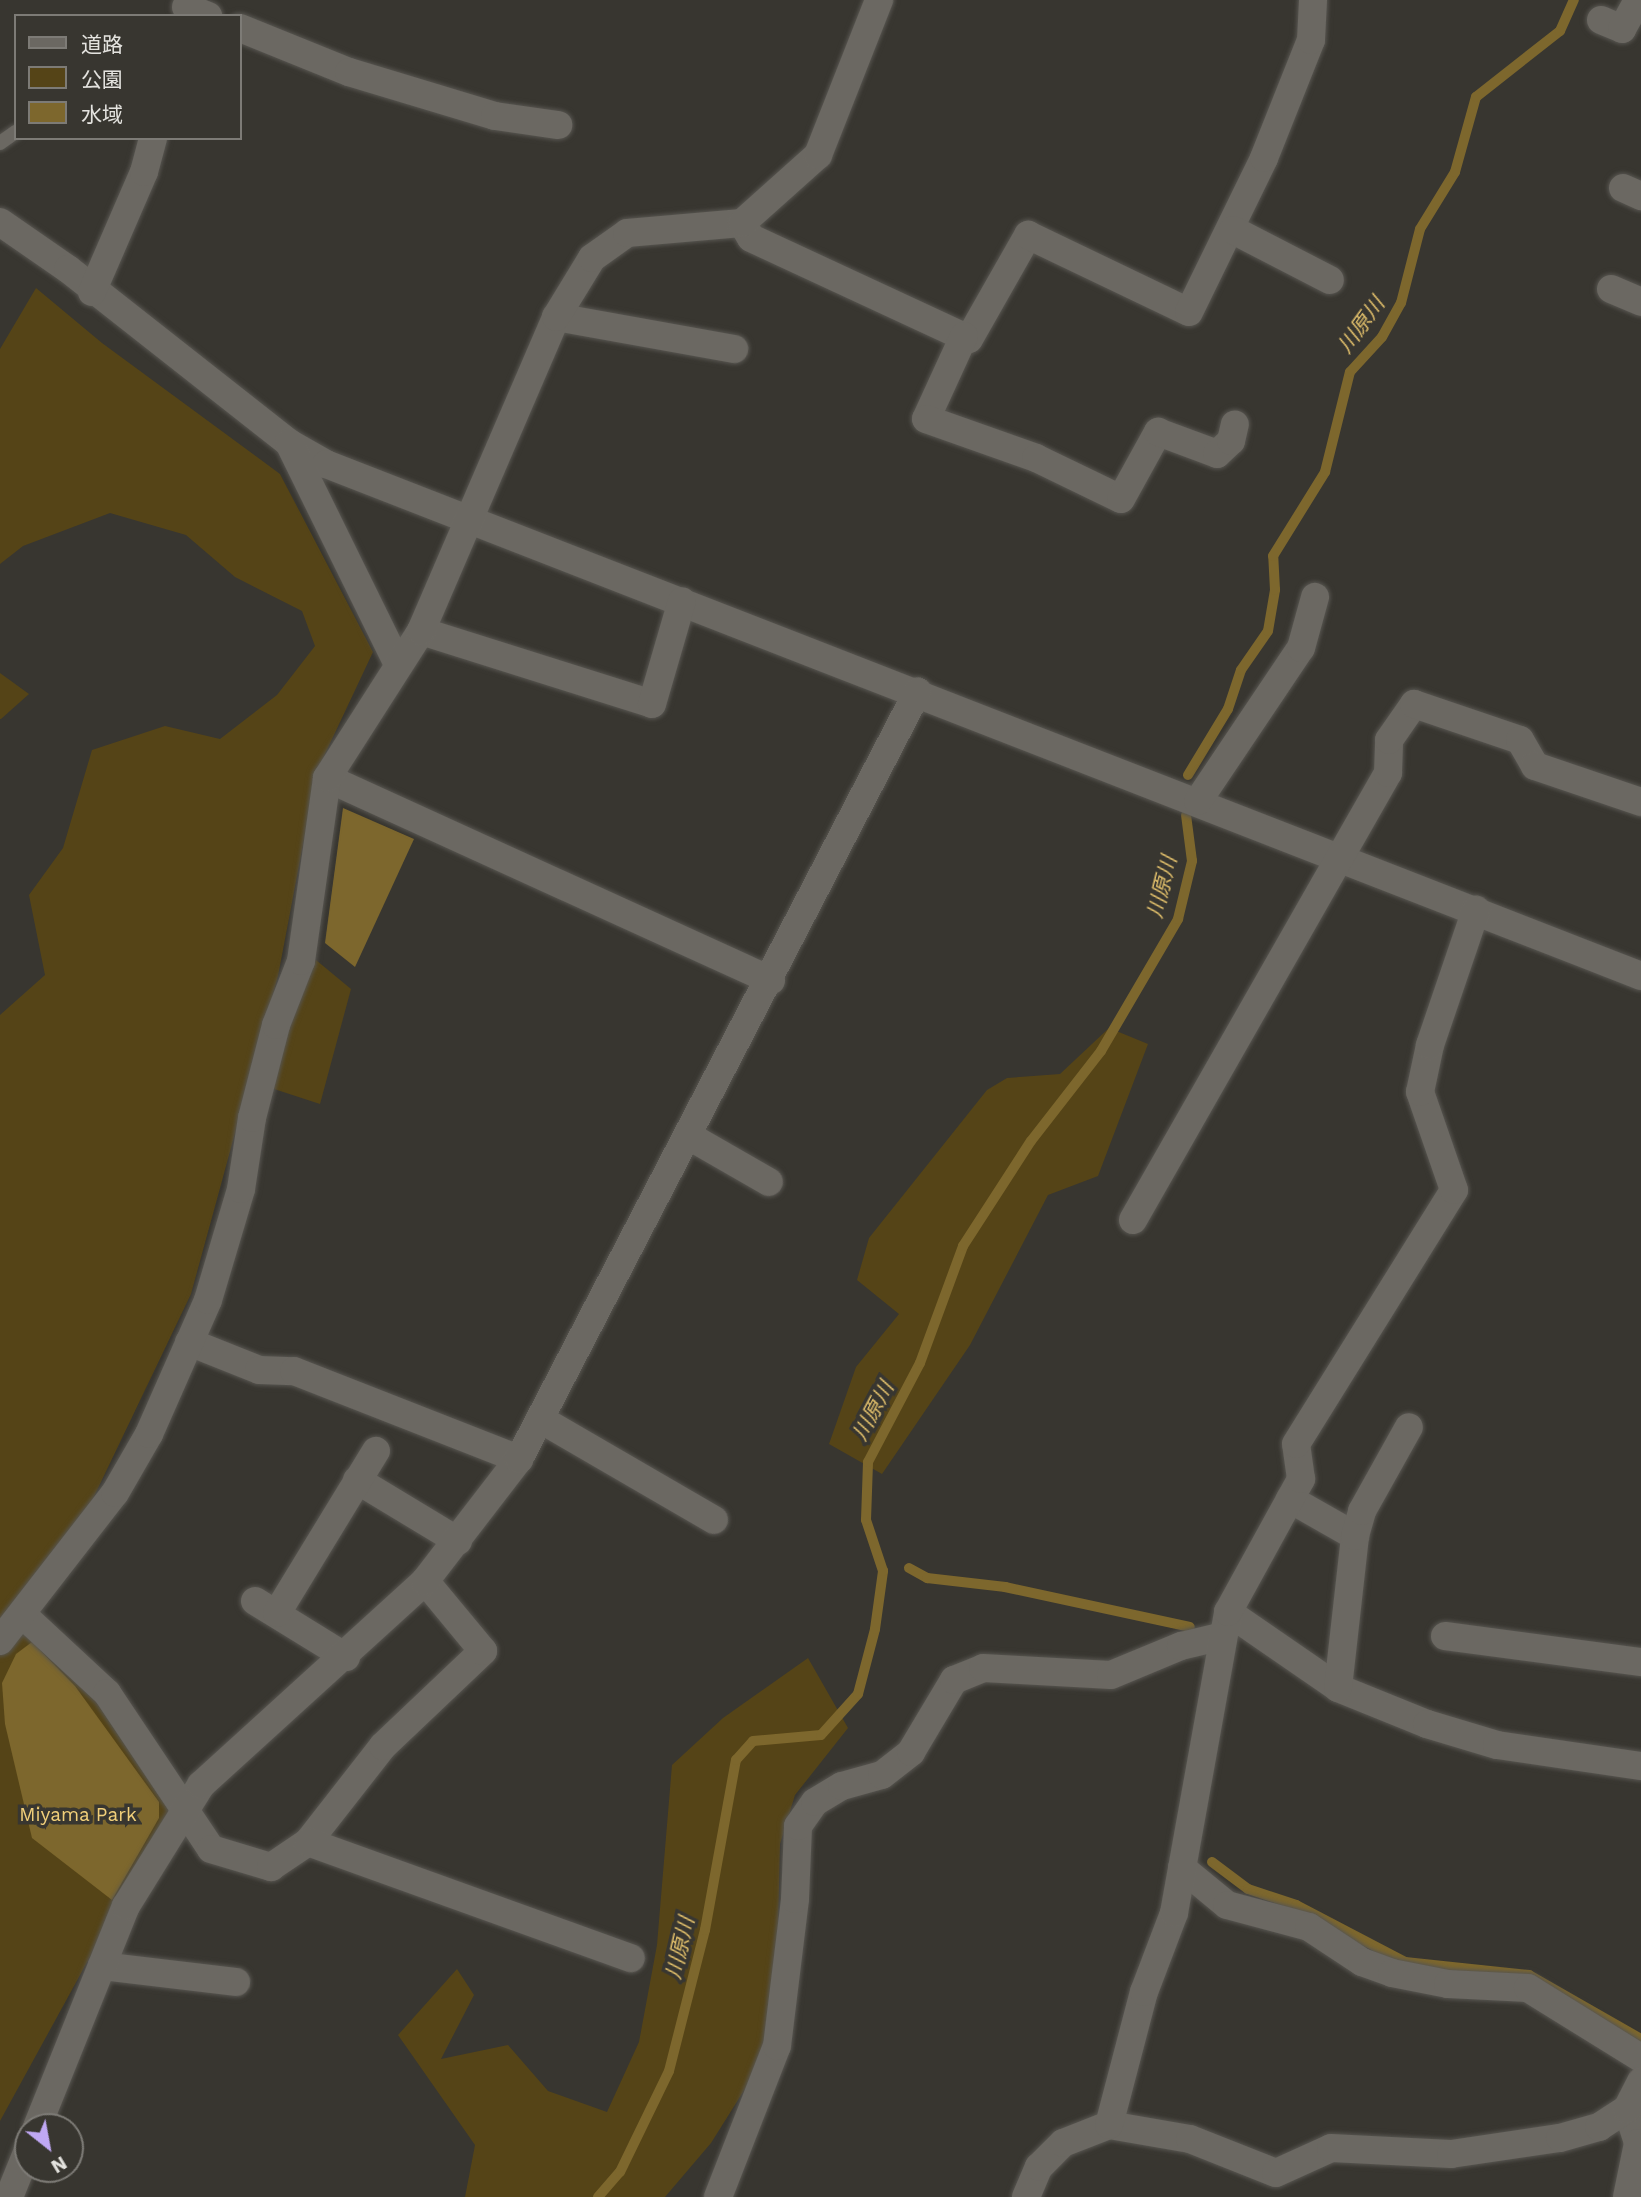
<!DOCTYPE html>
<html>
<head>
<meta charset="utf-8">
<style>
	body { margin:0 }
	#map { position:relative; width:1641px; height:2197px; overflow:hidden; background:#383630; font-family:"Work Sans","Noto Sans JP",sans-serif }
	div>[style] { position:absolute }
	.green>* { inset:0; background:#554417 }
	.water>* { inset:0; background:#7d672d }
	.stream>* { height:10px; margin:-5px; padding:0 5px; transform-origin:5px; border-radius:5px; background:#7d672d }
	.roads { filter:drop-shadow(0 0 2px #575550) drop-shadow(0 0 2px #575550) }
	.lane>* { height:14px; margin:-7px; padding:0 7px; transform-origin:7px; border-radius:7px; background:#6b6862 }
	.street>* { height:28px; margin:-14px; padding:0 14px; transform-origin:14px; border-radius:14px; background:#6b6862 }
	span { translate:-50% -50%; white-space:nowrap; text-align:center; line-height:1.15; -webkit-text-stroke:7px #383630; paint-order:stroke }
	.park-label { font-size:19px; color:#f1cf7a }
	.water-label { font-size:21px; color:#e1bf6b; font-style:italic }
	.legend { position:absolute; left:14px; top:14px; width:228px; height:126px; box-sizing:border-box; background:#383630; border:2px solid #7d7b76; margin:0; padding:9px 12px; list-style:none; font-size:21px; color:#e4e3df }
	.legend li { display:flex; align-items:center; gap:14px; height:35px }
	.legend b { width:35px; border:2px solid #7d7b76 }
	.north { position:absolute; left:14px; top:2113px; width:70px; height:70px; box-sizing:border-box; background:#383630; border:2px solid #7d7b76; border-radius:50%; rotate:149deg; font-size:19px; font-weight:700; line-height:28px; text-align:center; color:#e4e3df }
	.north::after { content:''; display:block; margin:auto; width:24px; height:32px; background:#c0a8f4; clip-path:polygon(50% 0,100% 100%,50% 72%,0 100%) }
</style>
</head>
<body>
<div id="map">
	<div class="green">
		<i style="clip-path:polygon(36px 288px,102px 343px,280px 474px,373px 652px,317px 771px,278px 976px,191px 1294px,88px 1509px,21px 1630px,96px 1698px,170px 1811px,0 2121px,0 1015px,45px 975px,29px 895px,63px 848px,92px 750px,165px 726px,220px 739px,277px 695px,315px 646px,302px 611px,235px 577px,186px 535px,110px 513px,23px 546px,0 564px,0 349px)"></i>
		<i style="clip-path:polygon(0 673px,29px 694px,1px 719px,0 719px)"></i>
		<i style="clip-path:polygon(316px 960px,351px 989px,320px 1104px,271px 1088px,301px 975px)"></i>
		<i style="clip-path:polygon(1109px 1028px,1148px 1044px,1098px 1176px,1048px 1195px,970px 1345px,882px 1474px,829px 1444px,856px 1367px,899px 1314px,857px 1280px,869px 1238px,987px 1090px,1007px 1078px,1060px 1074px)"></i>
		<i style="clip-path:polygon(808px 1658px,848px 1728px,795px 1795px,780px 1844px,777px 1972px,760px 2065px,711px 2143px,665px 2197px,465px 2197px,475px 2145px,398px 2035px,457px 1969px,474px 1995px,441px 2059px,508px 2045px,548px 2091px,607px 2112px,639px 2042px,657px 1945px,672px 1765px,723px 1718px)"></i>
	</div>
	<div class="water">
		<i style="clip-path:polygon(343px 808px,414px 839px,355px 967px,325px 943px)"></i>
		<i style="clip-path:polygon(32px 1642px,75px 1686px,159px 1802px,159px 1818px,112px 1900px,32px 1838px,5px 1724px,2px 1683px,16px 1654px)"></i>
	</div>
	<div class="stream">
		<i style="left:1188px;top:775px;width:77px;rotate:-58.8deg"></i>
		<i style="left:1228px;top:709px;width:41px;rotate:-71.6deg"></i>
		<i style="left:1241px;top:670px;width:47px;rotate:-55.3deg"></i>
		<i style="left:1268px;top:631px;width:42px;rotate:-80.3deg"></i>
		<i style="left:1275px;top:590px;width:34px;rotate:-93deg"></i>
		<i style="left:1273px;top:556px;width:99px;rotate:-58.2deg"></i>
		<i style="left:1325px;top:472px;width:103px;rotate:-76deg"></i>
		<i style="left:1350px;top:372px;width:47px;rotate:-47.6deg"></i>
		<i style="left:1382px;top:337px;width:39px;rotate:-61deg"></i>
		<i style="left:1401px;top:303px;width:76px;rotate:-75.6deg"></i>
		<i style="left:1420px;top:229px;width:67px;rotate:-58.4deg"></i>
		<i style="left:1455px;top:172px;width:78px;rotate:-74.4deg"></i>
		<i style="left:1476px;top:97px;width:107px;rotate:-38.2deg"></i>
		<i style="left:1560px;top:31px;width:34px;rotate:-66deg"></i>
		<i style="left:909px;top:1568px;width:21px;rotate:29deg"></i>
		<i style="left:927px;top:1578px;width:79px;rotate:6.6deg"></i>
		<i style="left:1005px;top:1587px;width:189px;rotate:12.2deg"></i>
		<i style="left:1212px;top:1862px;width:45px;rotate:36.9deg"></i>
		<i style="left:1248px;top:1889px;width:51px;rotate:18.4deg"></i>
		<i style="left:1296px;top:1905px;width:123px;rotate:27.6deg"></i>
		<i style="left:1405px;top:1962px;width:125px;rotate:6deg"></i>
		<i style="left:1529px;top:1975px;width:129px;rotate:29.7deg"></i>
		<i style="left:598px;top:2197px;width:33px;rotate:-49deg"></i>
		<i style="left:620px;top:2172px;width:112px;rotate:-64.1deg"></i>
		<i style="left:669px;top:2071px;width:146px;rotate:-75.7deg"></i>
		<i style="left:705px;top:1930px;width:173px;rotate:-79.7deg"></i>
		<i style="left:736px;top:1760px;width:25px;rotate:-48deg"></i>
		<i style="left:753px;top:1741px;width:68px;rotate:-5deg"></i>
		<i style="left:821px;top:1735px;width:55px;rotate:-47.9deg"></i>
		<i style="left:858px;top:1694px;width:67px;rotate:-75.3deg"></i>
		<i style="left:875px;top:1629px;width:59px;rotate:-82.1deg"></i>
		<i style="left:883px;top:1571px;width:54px;rotate:-108.4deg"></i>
		<i style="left:866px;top:1520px;width:58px;rotate:-88deg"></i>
		<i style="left:868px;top:1462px;width:112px;rotate:-62.3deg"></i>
		<i style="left:920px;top:1363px;width:125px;rotate:-69.8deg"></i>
		<i style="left:963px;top:1246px;width:125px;rotate:-57.1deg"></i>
		<i style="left:1031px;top:1141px;width:114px;rotate:-52.1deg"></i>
		<i style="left:1101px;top:1051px;width:153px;rotate:-59.7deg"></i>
		<i style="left:1178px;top:919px;width:60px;rotate:-76.4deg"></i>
		<i style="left:1192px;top:861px;width:46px;rotate:-97.4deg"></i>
	</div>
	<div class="roads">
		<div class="lane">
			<i style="left:0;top:143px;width:19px;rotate:-35deg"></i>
		</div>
		<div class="street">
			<i style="left:186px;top:7px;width:24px;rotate:22deg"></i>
			<i style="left:1601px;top:20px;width:23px;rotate:23deg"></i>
			<i style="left:1622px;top:29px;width:33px;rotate:-61deg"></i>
			<i style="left:240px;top:28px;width:118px;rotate:22deg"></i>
			<i style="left:349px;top:72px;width:152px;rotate:16.8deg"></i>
			<i style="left:495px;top:116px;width:64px;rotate:8.1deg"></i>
			<i style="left:1623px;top:188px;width:20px;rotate:24deg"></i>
			<i style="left:0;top:222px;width:83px;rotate:34.7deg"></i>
			<i style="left:68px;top:269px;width:281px;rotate:38.2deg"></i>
			<i style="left:289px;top:443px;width:43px;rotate:29.6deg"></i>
			<i style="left:326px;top:464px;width:1411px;rotate:21.27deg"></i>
			<i style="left:742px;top:223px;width:17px;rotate:59deg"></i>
			<i style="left:751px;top:238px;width:240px;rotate:24.9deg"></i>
			<i style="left:969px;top:339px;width:120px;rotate:-60.4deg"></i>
			<i style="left:1028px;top:235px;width:178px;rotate:25.6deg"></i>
			<i style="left:1189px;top:312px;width:171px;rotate:-64deg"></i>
			<i style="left:1264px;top:158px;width:127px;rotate:-68.3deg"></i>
			<i style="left:1311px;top:40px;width:40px;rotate:-87.1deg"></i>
			<i style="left:1233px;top:230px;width:109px;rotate:27.3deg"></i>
			<i style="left:1611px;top:289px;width:33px;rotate:23deg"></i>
			<i style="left:92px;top:292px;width:131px;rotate:-66.6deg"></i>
			<i style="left:144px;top:172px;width:35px;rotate:-75deg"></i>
			<i style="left:556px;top:317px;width:181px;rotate:10.2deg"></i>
			<i style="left:964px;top:336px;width:91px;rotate:114.6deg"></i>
			<i style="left:926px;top:419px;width:117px;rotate:19.5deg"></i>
			<i style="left:1036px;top:458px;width:94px;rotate:25.8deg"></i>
			<i style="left:1121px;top:499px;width:77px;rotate:-61.1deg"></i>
			<i style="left:1158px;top:432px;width:63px;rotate:20.4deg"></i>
			<i style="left:1217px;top:454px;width:19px;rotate:-43deg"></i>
			<i style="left:1231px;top:441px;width:17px;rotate:-77deg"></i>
			<i style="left:289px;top:443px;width:247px;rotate:63.8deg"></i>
			<i style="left:421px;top:631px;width:242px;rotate:17.5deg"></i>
			<i style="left:652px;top:704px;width:107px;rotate:-73.8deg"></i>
			<i style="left:327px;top:778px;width:488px;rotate:24.5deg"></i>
			<i style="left:1198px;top:801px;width:184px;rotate:-56.1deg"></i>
			<i style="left:1301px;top:648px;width:53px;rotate:-74.6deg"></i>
			<i style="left:689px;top:1136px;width:92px;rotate:29.9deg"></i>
			<i style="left:1133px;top:1220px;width:515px;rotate:-60.3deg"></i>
			<i style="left:1388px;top:773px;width:33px;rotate:-88deg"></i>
			<i style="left:1389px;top:740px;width:44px;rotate:-55.2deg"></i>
			<i style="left:1414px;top:704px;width:112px;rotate:18.8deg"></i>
			<i style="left:1520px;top:740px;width:30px;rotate:60deg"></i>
			<i style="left:1535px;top:766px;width:112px;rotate:18.8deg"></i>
			<i style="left:189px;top:1342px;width:75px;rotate:21.8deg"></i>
			<i style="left:259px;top:1370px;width:35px;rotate:2deg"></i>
			<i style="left:294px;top:1371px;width:242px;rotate:21.4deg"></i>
			<i style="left:540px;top:1419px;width:201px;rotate:30.1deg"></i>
			<i style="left:357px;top:1480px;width:118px;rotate:31.1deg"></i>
			<i style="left:1290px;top:1499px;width:75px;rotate:29.6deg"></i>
			<i style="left:255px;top:1601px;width:107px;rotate:31.6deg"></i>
			<i style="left:1228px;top:1612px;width:134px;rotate:34.6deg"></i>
			<i style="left:1338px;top:1688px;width:96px;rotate:22deg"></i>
			<i style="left:1427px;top:1724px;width:73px;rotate:16.7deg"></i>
			<i style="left:1497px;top:1745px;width:146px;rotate:8.3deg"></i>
			<i style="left:277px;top:1613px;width:190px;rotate:-58.6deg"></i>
			<i style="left:23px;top:1615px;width:115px;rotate:42.9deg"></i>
			<i style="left:107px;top:1693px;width:187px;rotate:56.3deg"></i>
			<i style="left:211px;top:1849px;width:63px;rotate:16.7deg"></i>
			<i style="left:271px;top:1867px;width:45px;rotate:-34deg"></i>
			<i style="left:308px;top:1842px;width:122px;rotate:-52deg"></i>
			<i style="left:383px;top:1746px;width:138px;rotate:-43.5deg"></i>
			<i style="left:483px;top:1651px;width:91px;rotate:-129.6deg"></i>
			<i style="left:1445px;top:1636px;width:198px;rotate:7.6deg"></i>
			<i style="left:0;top:1641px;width:187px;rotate:-52.2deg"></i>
			<i style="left:115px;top:1493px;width:68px;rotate:-60deg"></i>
			<i style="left:149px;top:1434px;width:146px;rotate:-66.2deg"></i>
			<i style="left:208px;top:1300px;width:116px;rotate:-73.4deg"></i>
			<i style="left:241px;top:1189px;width:72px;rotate:-81.2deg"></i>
			<i style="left:252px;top:1118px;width:96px;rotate:-75.5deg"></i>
			<i style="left:276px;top:1025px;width:69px;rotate:-68.7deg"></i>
			<i style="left:301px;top:961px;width:185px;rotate:-81.9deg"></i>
			<i style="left:327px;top:778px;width:174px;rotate:-57.4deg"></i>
			<i style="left:421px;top:631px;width:342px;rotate:-66.7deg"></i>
			<i style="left:556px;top:317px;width:69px;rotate:-58.6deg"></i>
			<i style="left:592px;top:258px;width:43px;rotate:-35.5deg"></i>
			<i style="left:627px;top:233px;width:115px;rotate:-5deg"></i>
			<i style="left:742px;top:223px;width:102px;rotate:-41.8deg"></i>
			<i style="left:818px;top:155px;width:167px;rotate:-68.5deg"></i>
			<i style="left:1338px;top:1688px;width:153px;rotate:-83.6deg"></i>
			<i style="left:1355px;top:1536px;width:26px;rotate:-74deg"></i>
			<i style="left:1362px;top:1511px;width:96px;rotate:-60.8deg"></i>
			<i style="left:308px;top:1842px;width:343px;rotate:19.8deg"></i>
			<i style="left:1182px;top:1868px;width:58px;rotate:39.4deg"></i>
			<i style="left:1227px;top:1905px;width:85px;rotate:15deg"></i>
			<i style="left:1309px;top:1927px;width:64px;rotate:33.4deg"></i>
			<i style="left:1362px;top:1962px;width:32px;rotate:20deg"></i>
			<i style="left:1392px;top:1973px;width:57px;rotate:11.1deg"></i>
			<i style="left:1448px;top:1984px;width:80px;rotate:2.9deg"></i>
			<i style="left:1528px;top:1988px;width:133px;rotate:31.8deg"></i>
			<i style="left:102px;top:1966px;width:135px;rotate:6.8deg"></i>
			<i style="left:1627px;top:2109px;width:36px;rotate:72deg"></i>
			<i style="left:1638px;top:2143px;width:55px;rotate:101.5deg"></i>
			<i style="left:1109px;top:2125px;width:82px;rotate:9.8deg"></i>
			<i style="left:1190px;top:2139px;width:92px;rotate:21.6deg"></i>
			<i style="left:1276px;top:2173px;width:60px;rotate:-24.4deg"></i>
			<i style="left:1331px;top:2148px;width:120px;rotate:2.9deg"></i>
			<i style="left:1451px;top:2154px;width:110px;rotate:-8.4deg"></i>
			<i style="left:1560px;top:2138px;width:41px;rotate:-15.8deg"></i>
			<i style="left:1599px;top:2127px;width:33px;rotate:-33deg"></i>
			<i style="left:1627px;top:2109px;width:31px;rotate:-63deg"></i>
			<i style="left:37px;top:2127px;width:238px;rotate:-68.1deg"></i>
			<i style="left:126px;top:1906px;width:142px;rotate:-58.2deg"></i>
			<i style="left:201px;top:1785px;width:303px;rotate:-42.3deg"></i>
			<i style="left:425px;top:1581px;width:154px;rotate:-52.4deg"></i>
			<i style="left:519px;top:1459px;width:865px;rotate:-62.55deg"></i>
			<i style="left:9px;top:2197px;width:51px;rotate:-68deg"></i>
			<i style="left:718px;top:2197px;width:162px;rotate:-68.7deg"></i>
			<i style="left:777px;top:2046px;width:148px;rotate:-83deg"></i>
			<i style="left:795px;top:1899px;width:73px;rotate:-87.6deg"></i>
			<i style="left:798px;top:1826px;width:29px;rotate:-55deg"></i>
			<i style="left:815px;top:1802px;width:31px;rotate:-31deg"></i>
			<i style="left:842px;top:1786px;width:41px;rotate:-15.4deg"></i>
			<i style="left:882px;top:1775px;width:37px;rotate:-38deg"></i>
			<i style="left:911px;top:1752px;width:84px;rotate:-59.2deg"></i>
			<i style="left:954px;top:1680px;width:31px;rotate:-22deg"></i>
			<i style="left:983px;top:1668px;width:128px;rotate:3.1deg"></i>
			<i style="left:1111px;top:1675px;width:76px;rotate:-22.5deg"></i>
			<i style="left:1181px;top:1646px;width:43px;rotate:-13.4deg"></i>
			<i style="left:1026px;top:2197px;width:33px;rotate:-67deg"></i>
			<i style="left:1039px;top:2167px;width:34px;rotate:-45deg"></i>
			<i style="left:1063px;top:2143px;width:49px;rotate:-21.4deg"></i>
			<i style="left:1109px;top:2125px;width:138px;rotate:-75.3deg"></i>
			<i style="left:1144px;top:1992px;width:85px;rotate:-69.2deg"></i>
			<i style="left:1174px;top:1913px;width:306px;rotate:-79.8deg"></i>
			<i style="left:1228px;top:1612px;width:152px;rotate:-61.2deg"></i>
			<i style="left:1301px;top:1479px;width:35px;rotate:-98deg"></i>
			<i style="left:1296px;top:1444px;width:299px;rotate:-58.1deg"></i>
			<i style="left:1454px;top:1190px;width:104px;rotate:-109.1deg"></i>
			<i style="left:1420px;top:1092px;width:48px;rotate:-78deg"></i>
			<i style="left:1430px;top:1045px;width:143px;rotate:-71.2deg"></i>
		</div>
	</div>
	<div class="park-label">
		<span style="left:78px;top:1815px">Miyama Park</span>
	</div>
	<div class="water-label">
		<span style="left:1361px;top:325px;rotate:-54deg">川原川</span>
		<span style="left:1162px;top:887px;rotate:-76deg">川原川</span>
		<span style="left:873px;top:1411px;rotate:-62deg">川原川</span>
		<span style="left:680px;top:1948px;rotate:-77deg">川原川</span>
	</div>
	<ul class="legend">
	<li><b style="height:9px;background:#6b6862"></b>道路</li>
	<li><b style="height:19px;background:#554417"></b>公園</li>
	<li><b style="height:19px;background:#7d672d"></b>水域</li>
	</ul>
	<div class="north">N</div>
</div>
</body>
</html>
